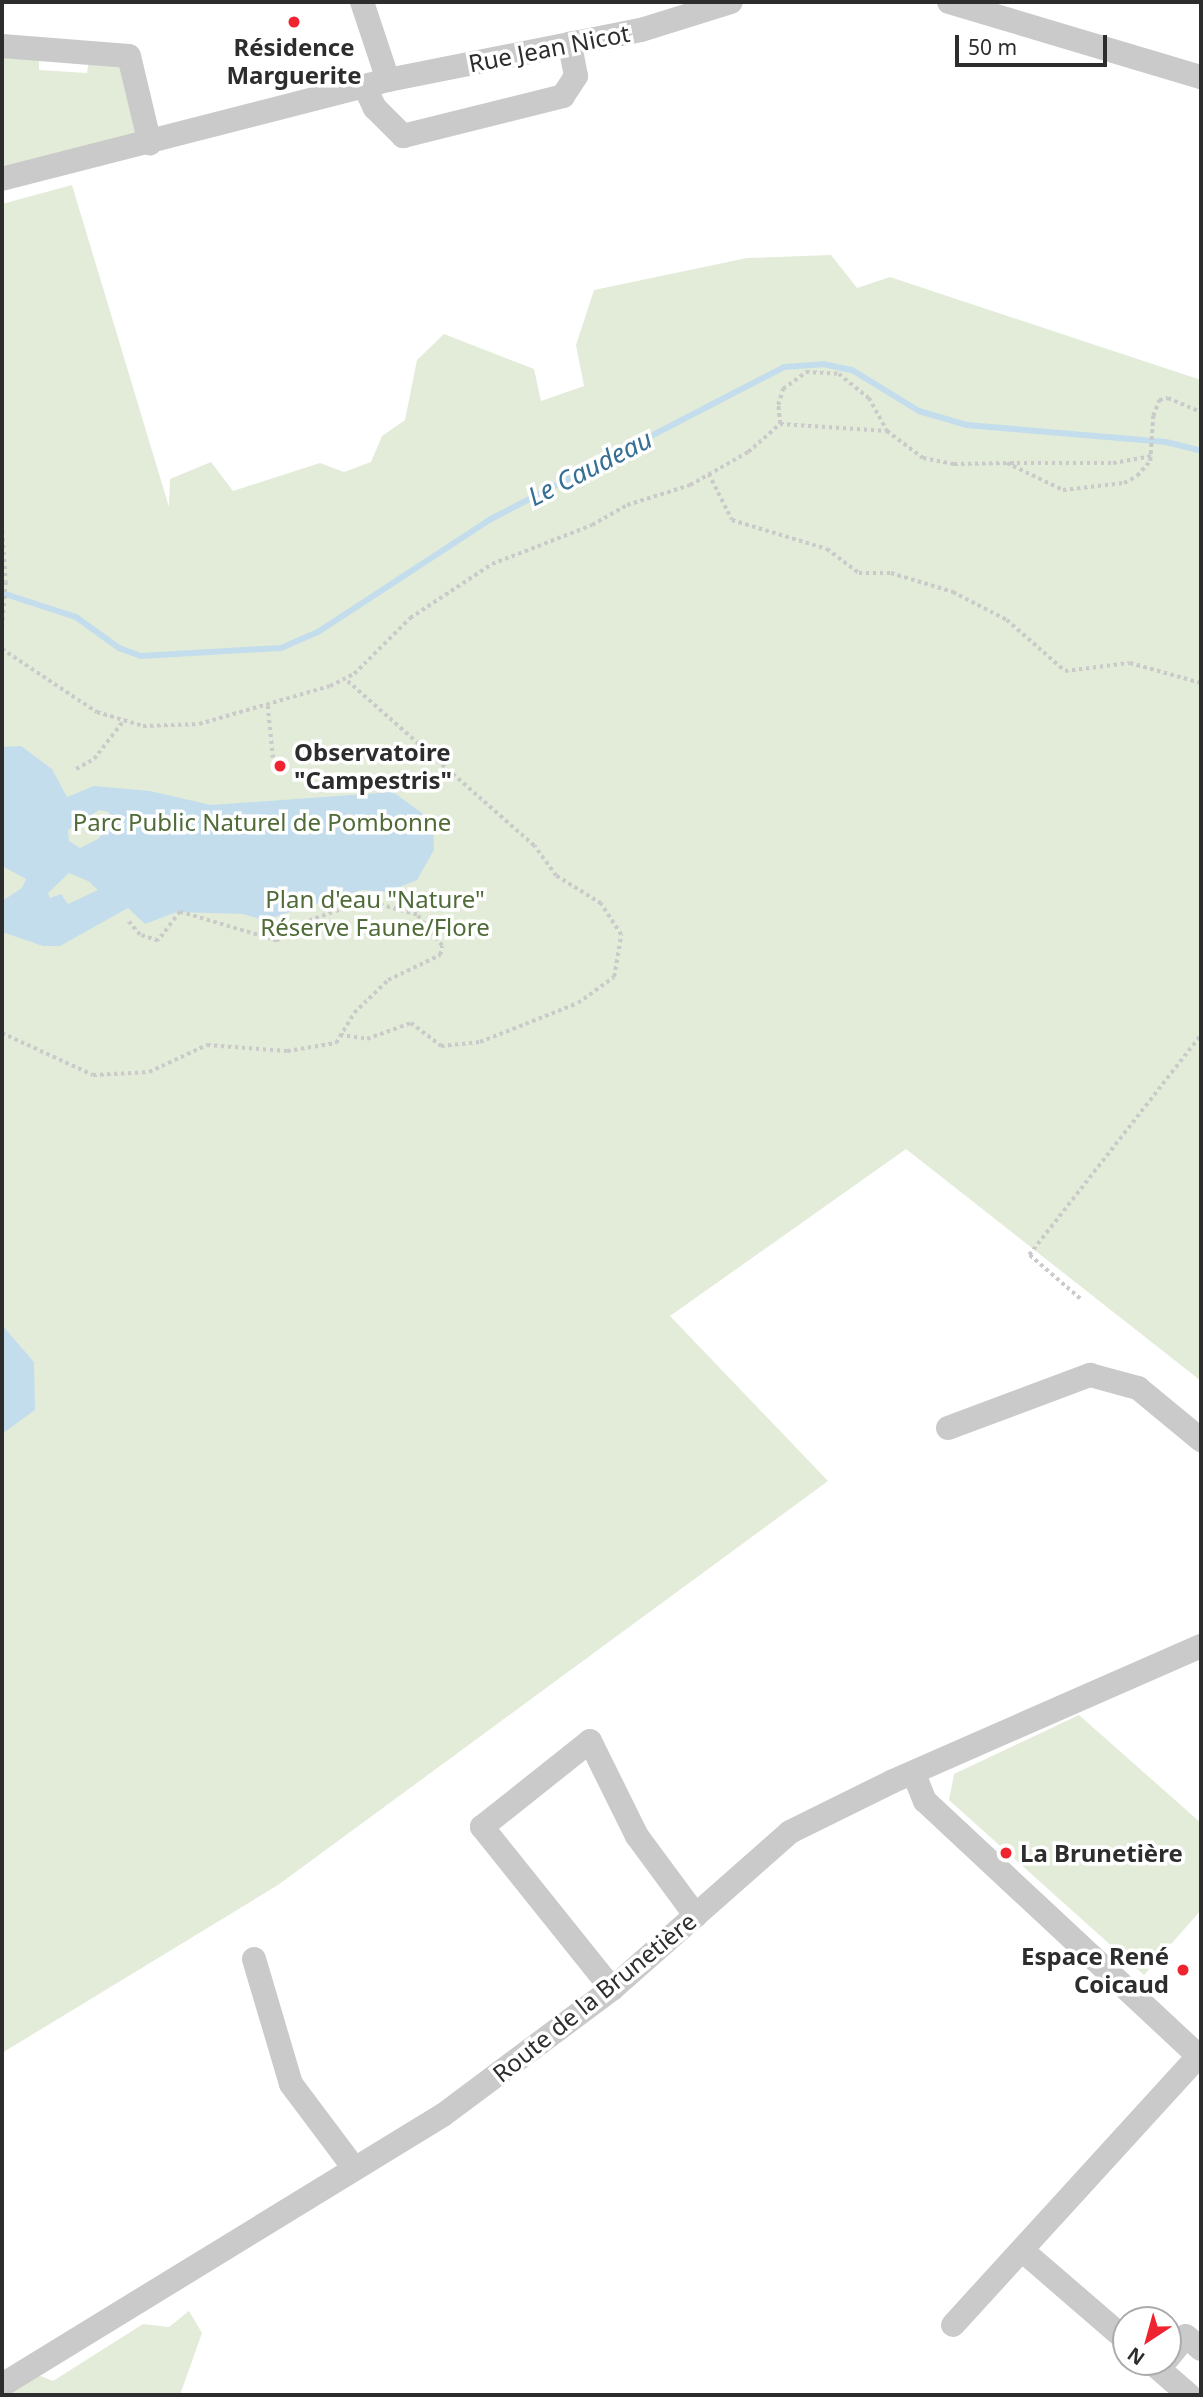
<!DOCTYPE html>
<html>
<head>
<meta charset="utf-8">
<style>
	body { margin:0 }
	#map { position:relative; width:1203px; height:2397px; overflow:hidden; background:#fff; font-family:"Noto Sans",sans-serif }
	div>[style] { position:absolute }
	.green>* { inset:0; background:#e3ecd9 }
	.water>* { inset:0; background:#c4dded }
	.stream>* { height:6px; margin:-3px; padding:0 3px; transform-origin:3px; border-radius:3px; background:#c4dded }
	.path>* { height:3.5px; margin-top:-1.75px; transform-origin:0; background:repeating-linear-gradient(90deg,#cacaca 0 3.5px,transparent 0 7px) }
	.minor>* { height:24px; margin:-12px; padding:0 12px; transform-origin:12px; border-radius:12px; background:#cacaca }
	.dots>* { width:19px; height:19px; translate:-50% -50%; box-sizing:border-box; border:4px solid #fff; border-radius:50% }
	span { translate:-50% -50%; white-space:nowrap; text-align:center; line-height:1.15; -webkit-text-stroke:7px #fff; paint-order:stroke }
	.poi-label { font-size:24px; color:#2d2d2d; font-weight:700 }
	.left { translate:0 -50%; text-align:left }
	.right { translate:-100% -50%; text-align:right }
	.street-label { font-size:24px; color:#2d2d2d }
	.park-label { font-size:24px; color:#4f6b38 }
	.water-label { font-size:26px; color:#366f94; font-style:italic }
	.frame { position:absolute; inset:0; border:4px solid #2d2d2d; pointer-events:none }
	.north { position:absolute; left:1112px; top:2306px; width:70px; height:70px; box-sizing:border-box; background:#fff; border:2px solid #ababab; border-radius:50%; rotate:216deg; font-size:19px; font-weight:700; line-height:28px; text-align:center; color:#2d2d2d }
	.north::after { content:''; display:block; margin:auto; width:24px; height:32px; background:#f02330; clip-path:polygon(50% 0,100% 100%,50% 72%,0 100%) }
	.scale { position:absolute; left:955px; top:35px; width:152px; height:32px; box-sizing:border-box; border:4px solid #2d2d2d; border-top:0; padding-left:9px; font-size:21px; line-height:24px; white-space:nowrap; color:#2d2d2d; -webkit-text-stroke:5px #fff; paint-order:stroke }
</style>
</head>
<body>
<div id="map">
	<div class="green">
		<i style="clip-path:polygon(2px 52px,39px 55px,39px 70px,87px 73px,89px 59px,123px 63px,140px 137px,2px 170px)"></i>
		<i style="clip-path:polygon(72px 185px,169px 507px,170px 479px,211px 462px,233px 491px,320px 463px,344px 472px,371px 462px,382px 436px,405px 420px,417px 360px,444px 334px,534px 369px,541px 401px,584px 386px,576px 345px,594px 290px,747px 258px,831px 255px,857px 288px,890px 277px,1201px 380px,1201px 1381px,906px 1149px,670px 1316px,828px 1481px,278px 1885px,2px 2053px,2px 204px)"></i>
		<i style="clip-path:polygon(1079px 1715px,1201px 1823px,1201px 1910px,1144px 1975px,949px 1800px,954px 1774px)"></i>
		<i style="clip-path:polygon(189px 2311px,202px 2333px,180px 2395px,2px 2395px,36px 2374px,53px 2381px,143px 2324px,169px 2327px)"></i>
	</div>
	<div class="water">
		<i style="clip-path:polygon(evenodd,21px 746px,52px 769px,67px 797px,94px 786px,150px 791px,211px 805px,393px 792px,433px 821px,434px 850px,417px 880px,387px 892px,362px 890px,264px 920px,243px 914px,177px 912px,145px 924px,128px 908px,60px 946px,43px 946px,2px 932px,2px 901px,22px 888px,26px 879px,2px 866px,2px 747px,21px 746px,99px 810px,109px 812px,106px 830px,98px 839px,80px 848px,69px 841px,68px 830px,99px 810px,21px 746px,69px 873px,88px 881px,98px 890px,68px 904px,61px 894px,50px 898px,48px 893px,69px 873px)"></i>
		<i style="clip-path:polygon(2px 1325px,34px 1362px,35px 1410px,2px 1434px)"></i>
	</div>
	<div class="stream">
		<i style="left:2px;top:593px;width:78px;rotate:18deg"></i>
		<i style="left:76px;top:617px;width:53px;rotate:35.8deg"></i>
		<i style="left:119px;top:648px;width:23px;rotate:20deg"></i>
		<i style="left:141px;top:656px;width:140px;rotate:-3.3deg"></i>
		<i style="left:281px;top:648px;width:40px;rotate:-23.4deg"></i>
		<i style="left:318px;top:632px;width:207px;rotate:-33.2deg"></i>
		<i style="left:491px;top:519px;width:330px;rotate:-27.4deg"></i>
		<i style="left:784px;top:367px;width:39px;rotate:-4deg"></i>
		<i style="left:823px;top:364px;width:30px;rotate:12deg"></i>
		<i style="left:852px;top:370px;width:79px;rotate:31.5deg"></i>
		<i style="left:919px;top:411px;width:50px;rotate:16.3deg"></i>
		<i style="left:967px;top:425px;width:200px;rotate:4.9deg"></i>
		<i style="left:1166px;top:442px;width:36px;rotate:14deg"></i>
	</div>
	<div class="path">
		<i style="left:780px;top:424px;width:107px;rotate:3.7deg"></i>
		<i style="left:1010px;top:463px;width:103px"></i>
		<i style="left:1113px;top:463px;width:39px;rotate:-10deg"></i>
		<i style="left:709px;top:474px;width:51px;rotate:63.4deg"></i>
		<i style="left:732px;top:520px;width:99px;rotate:17deg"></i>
		<i style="left:827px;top:549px;width:40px;rotate:37deg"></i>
		<i style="left:859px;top:573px;width:32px"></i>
		<i style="left:891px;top:573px;width:65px;rotate:17deg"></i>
		<i style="left:953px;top:592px;width:61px;rotate:27.4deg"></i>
		<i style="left:1007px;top:620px;width:77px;rotate:41.3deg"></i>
		<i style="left:1065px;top:671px;width:65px;rotate:-7deg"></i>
		<i style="left:1130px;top:663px;width:74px;rotate:15.7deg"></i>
		<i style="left:2px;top:524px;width:58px;rotate:86.1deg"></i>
		<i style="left:6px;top:582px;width:50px;rotate:94.6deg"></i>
		<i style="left:2px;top:649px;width:114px;rotate:33.6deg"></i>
		<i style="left:97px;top:712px;width:48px;rotate:16.9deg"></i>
		<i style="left:143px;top:726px;width:56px;rotate:-2deg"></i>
		<i style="left:199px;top:724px;width:136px;rotate:-16.2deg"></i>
		<i style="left:330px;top:686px;width:27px;rotate:-27deg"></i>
		<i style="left:354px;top:674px;width:79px;rotate:-45deg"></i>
		<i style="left:410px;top:618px;width:98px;rotate:-33.4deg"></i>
		<i style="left:492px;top:564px;width:107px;rotate:-21.3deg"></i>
		<i style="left:592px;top:525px;width:40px;rotate:-29.7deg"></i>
		<i style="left:627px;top:505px;width:66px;rotate:-17.6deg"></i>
		<i style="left:690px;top:485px;width:67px;rotate:-29.6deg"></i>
		<i style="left:748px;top:452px;width:43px;rotate:-41.2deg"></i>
		<i style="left:780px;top:424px;width:19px;rotate:-96deg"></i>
		<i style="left:778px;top:405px;width:17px;rotate:-73deg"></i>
		<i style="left:783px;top:389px;width:29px;rotate:-36deg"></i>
		<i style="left:806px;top:372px;width:33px;rotate:3deg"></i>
		<i style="left:839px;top:374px;width:38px;rotate:39deg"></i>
		<i style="left:869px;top:398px;width:38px;rotate:61deg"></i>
		<i style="left:887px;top:431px;width:45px;rotate:36.9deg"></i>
		<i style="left:923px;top:458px;width:32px;rotate:11deg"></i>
		<i style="left:954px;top:464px;width:53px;rotate:-1.1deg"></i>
		<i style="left:1007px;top:463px;width:62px;rotate:25.7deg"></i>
		<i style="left:1063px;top:490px;width:61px;rotate:-6.5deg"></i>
		<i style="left:1124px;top:483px;width:15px;rotate:-28deg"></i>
		<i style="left:1137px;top:476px;width:20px;rotate:-49deg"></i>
		<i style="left:1150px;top:461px;width:45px;rotate:-86.2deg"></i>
		<i style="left:1153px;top:416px;width:17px;rotate:-69deg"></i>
		<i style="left:1159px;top:400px;width:9px;rotate:-13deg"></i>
		<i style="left:1168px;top:398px;width:36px;rotate:23deg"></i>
		<i style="left:268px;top:706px;width:52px;rotate:84.5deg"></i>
		<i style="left:76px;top:769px;width:21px;rotate:-29deg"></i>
		<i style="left:94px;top:759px;width:49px;rotate:-52.4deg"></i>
		<i style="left:2px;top:1033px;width:100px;rotate:24.8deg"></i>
		<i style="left:93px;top:1075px;width:56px;rotate:-3.1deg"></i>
		<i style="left:149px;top:1072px;width:64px;rotate:-25deg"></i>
		<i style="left:207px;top:1045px;width:80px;rotate:4.3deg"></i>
		<i style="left:287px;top:1051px;width:50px;rotate:-9.3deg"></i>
		<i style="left:336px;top:1043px;width:35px;rotate:-59deg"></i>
		<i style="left:354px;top:1013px;width:47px;rotate:-44.1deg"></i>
		<i style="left:388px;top:980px;width:58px;rotate:-25.7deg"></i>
		<i style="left:440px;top:955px;width:9px;rotate:-77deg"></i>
		<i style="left:442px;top:946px;width:40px;rotate:-129deg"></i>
		<i style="left:417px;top:915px;width:54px;rotate:-164.9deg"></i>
		<i style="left:365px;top:901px;width:59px;rotate:160.3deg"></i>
		<i style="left:309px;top:921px;width:38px;rotate:148deg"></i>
		<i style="left:277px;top:941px;width:101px;rotate:-163.4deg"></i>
		<i style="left:180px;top:912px;width:36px;rotate:127deg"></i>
		<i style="left:158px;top:941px;width:19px;rotate:-162deg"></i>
		<i style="left:140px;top:935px;width:20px;rotate:-131deg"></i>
		<i style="left:340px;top:1035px;width:27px;rotate:8deg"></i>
		<i style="left:367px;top:1039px;width:47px;rotate:-20deg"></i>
		<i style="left:411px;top:1023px;width:38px;rotate:37deg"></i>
		<i style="left:441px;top:1046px;width:39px;rotate:-6deg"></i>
		<i style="left:480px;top:1042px;width:105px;rotate:-21.7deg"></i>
		<i style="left:578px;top:1003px;width:44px;rotate:-35.8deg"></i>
		<i style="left:614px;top:977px;width:43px;rotate:-80.5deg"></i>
		<i style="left:621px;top:935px;width:37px;rotate:-123deg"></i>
		<i style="left:601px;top:904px;width:53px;rotate:-148.1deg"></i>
		<i style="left:556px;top:876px;width:37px;rotate:-126deg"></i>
		<i style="left:534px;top:846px;width:251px;rotate:-138.6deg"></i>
		<i style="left:1080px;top:1299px;width:67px;rotate:-139.2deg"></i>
		<i style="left:1029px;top:1255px;width:279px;rotate:-52deg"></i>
	</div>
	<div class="minor">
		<i style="left:362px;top:2px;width:82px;rotate:71.6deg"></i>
		<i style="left:949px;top:2px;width:263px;rotate:16.6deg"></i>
		<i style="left:2px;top:46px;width:127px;rotate:4.5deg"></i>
		<i style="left:129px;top:56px;width:90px;rotate:76.6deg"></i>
		<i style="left:365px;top:87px;width:23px;rotate:65deg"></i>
		<i style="left:375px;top:108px;width:40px;rotate:45deg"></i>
		<i style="left:403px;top:136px;width:165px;rotate:-14deg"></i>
		<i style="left:563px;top:96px;width:24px;rotate:-57deg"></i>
		<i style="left:576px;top:76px;width:33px;rotate:-101deg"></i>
		<i style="left:2px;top:179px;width:398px;rotate:-14.4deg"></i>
		<i style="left:388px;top:80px;width:258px;rotate:-11.2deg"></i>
		<i style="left:641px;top:30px;width:94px;rotate:-17.3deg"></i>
		<i style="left:948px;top:1428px;width:152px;rotate:-20.5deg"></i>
		<i style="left:1090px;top:1375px;width:50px;rotate:15.2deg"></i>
		<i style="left:1138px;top:1388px;width:82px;rotate:39.5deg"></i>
		<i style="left:914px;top:1774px;width:29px;rotate:68deg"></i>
		<i style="left:925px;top:1801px;width:377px;rotate:43deg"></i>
		<i style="left:254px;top:1959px;width:130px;rotate:73.5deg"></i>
		<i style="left:291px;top:2084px;width:105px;rotate:53.1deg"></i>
		<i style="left:612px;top:1989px;width:208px;rotate:-128.7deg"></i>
		<i style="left:482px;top:1827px;width:138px;rotate:-38.5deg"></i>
		<i style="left:590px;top:1741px;width:106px;rotate:63.7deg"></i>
		<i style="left:637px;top:1836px;width:99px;rotate:53.6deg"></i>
		<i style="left:1023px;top:2251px;width:136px;rotate:40.8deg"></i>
		<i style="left:953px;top:2325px;width:365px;rotate:-47.6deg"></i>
		<i style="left:1168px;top:2358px;width:28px;rotate:-51deg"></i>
		<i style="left:1186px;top:2336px;width:20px;rotate:41deg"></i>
		<i style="left:1151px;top:2362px;width:50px;rotate:41deg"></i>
		<i style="left:2px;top:2385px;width:517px;rotate:-31.48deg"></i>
		<i style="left:443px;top:2115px;width:211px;rotate:-36.7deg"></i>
		<i style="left:612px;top:1989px;width:237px;rotate:-41.4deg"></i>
		<i style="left:790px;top:1832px;width:113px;rotate:-26.3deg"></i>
		<i style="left:891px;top:1782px;width:339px;rotate:-23.7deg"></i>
	</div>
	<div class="dots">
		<i style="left:294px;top:22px;background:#f02330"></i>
		<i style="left:280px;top:766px;background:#f02330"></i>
		<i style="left:1006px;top:1853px;background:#f02330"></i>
		<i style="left:1183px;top:1970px;background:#f02330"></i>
	</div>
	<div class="poi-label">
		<span style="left:294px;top:61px">Résidence<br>Marguerite</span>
		<span class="left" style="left:294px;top:766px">Observatoire<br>"Campestris"</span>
		<span class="left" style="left:1020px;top:1853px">La Brunetière</span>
		<span class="right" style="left:1169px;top:1970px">Espace René<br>Coicaud</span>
	</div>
	<div class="street-label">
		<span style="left:549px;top:48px;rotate:-11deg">Rue Jean Nicot</span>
		<span style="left:594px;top:1997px;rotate:-39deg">Route de la Brunetière</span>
	</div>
	<div class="park-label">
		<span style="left:262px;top:822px">Parc Public Naturel de Pombonne</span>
		<span style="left:375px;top:913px">Plan d'eau "Nature"<br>Réserve Faune/Flore</span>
	</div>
	<div class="water-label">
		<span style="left:590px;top:468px;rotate:-27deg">Le Caudeau</span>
	</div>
	<div class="frame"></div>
	<div class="north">N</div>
	<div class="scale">50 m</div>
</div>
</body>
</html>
